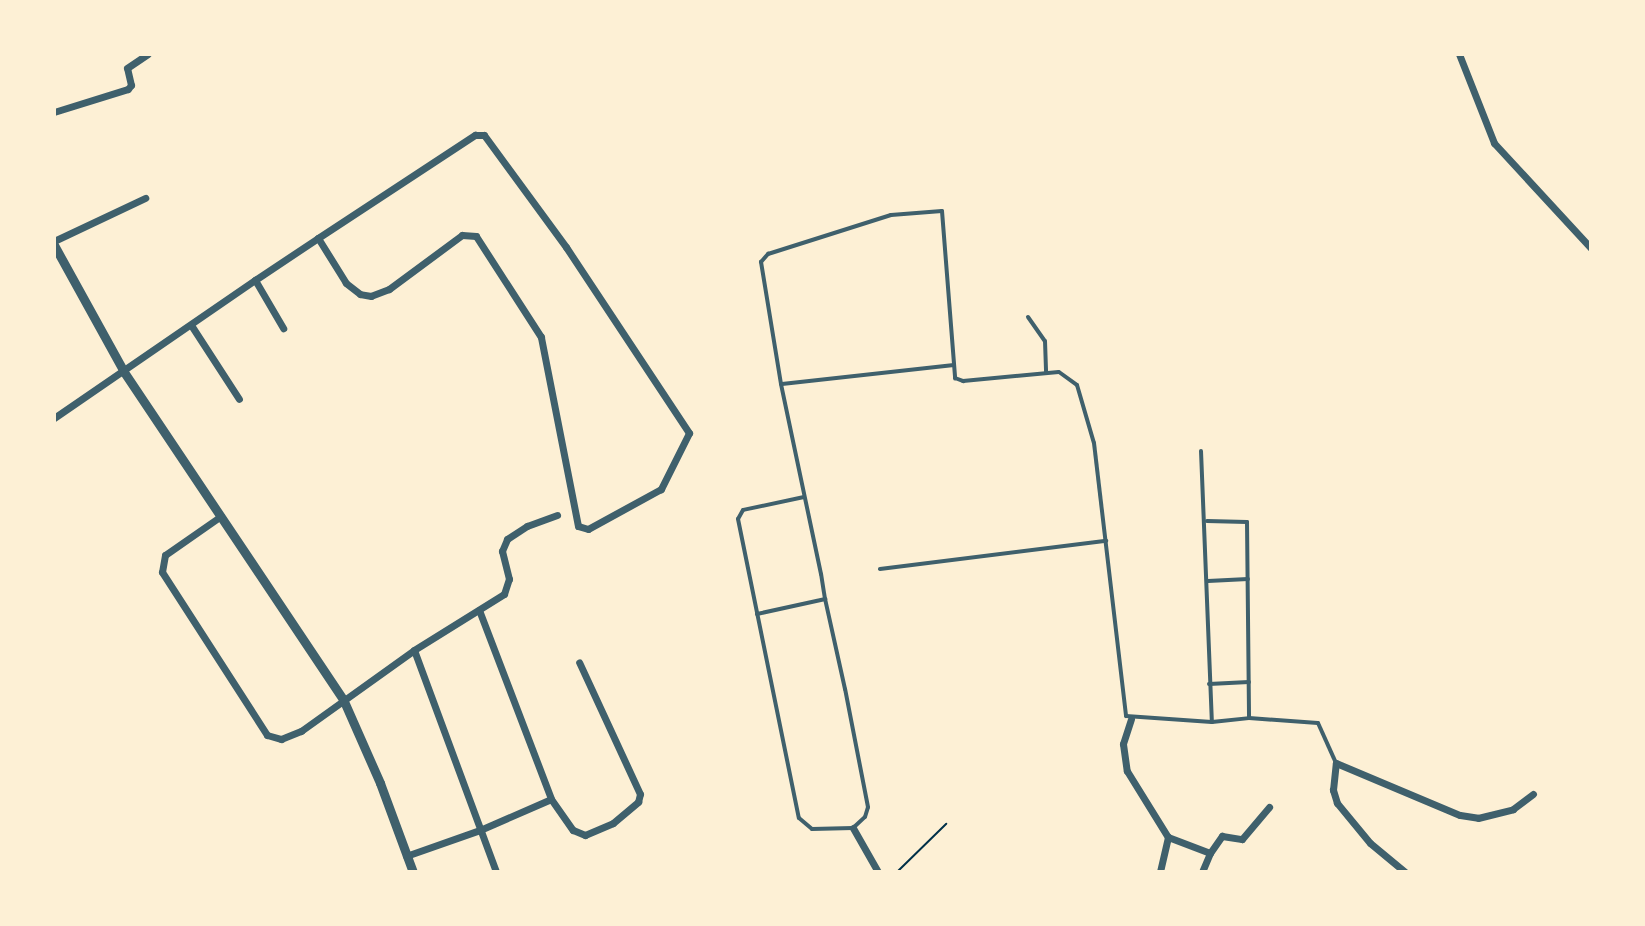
<!DOCTYPE html>
<html>
<head>
<meta charset="utf-8">
<style>
	body { margin:0 }
	#map { position:relative; width:1645px; height:926px; overflow:hidden; background:#fdf0d5; font-family:"Fira Sans Condensed",sans-serif }
	div>[style] { position:absolute }
	.path>* { height:2px; margin:-1px; padding:0 1px; transform-origin:1px; border-radius:1px; background:#003049 }
	.service>* { height:4px; margin:-2px; padding:0 2px; transform-origin:2px; border-radius:2px; background:#3f606c }
	.minor>* { height:7px; margin:-3.5px; padding:0 3.5px; transform-origin:3.5px; border-radius:3.5px; background:#3f606c }
	.tertiary>* { height:9px; margin:-4.5px; padding:0 4.5px; transform-origin:4.5px; border-radius:4.5px; background:#3f606c }
	span { translate:-50% -50%; white-space:nowrap; text-align:center; line-height:1.15; -webkit-text-stroke:7px #fdf0d5; paint-order:stroke }
	.frame { position:absolute; inset:0; border:56px solid #fdf0d5; pointer-events:none }
</style>
</head>
<body>
<div id="map">
	<div class="path">
		<i style="left:897px;top:872px;width:69px;rotate:-44.4deg"></i>
	</div>
	<div class="service">
		<i style="left:1028px;top:317px;width:29px;rotate:55deg"></i>
		<i style="left:1045px;top:341px;width:32px;rotate:88deg"></i>
		<i style="left:782px;top:384px;width:173px;rotate:-6.3deg"></i>
		<i style="left:1201px;top:451px;width:271px;rotate:87.7deg"></i>
		<i style="left:804px;top:497px;width:62px;rotate:168deg"></i>
		<i style="left:743px;top:510px;width:10px;rotate:119deg"></i>
		<i style="left:738px;top:519px;width:305px;rotate:78.5deg"></i>
		<i style="left:799px;top:818px;width:17px;rotate:40deg"></i>
		<i style="left:812px;top:829px;width:41px;rotate:-1.4deg"></i>
		<i style="left:853px;top:828px;width:16px;rotate:-43deg"></i>
		<i style="left:865px;top:817px;width:10px;rotate:-73deg"></i>
		<i style="left:868px;top:807px;width:120px;rotate:-101deg"></i>
		<i style="left:845px;top:689px;width:92px;rotate:-102.5deg"></i>
		<i style="left:825px;top:599px;width:25px;rotate:-99deg"></i>
		<i style="left:821px;top:574px;width:194px;rotate:-101.9deg"></i>
		<i style="left:781px;top:384px;width:124px;rotate:-99.3deg"></i>
		<i style="left:761px;top:262px;width:11px;rotate:-49deg"></i>
		<i style="left:768px;top:254px;width:129px;rotate:-17.6deg"></i>
		<i style="left:891px;top:215px;width:51px;rotate:-4.5deg"></i>
		<i style="left:942px;top:211px;width:168px;rotate:85.5deg"></i>
		<i style="left:955px;top:378px;width:9px;rotate:21deg"></i>
		<i style="left:963px;top:381px;width:96px;rotate:-5.4deg"></i>
		<i style="left:1059px;top:372px;width:22px;rotate:36deg"></i>
		<i style="left:1077px;top:385px;width:60px;rotate:73.7deg"></i>
		<i style="left:1094px;top:443px;width:275px;rotate:83.3deg"></i>
		<i style="left:1126px;top:716px;width:86px;rotate:4deg"></i>
		<i style="left:1212px;top:722px;width:37px;rotate:-6deg"></i>
		<i style="left:1249px;top:718px;width:69px;rotate:4.1deg"></i>
		<i style="left:1318px;top:723px;width:44px;rotate:65.8deg"></i>
		<i style="left:1207px;top:521px;width:40px;rotate:1.4deg"></i>
		<i style="left:1247px;top:522px;width:196px;rotate:89.4deg"></i>
		<i style="left:880px;top:569px;width:228px;rotate:-7.1deg"></i>
		<i style="left:1208px;top:581px;width:40px;rotate:-2.9deg"></i>
		<i style="left:757px;top:614px;width:70px;rotate:-12.4deg"></i>
		<i style="left:1209px;top:684px;width:40px;rotate:-2.9deg"></i>
	</div>
	<div class="minor">
		<i style="left:1459px;top:54px;width:96px;rotate:68.5deg"></i>
		<i style="left:1494px;top:143px;width:143px;rotate:47.3deg"></i>
		<i style="left:54px;top:112px;width:77px;rotate:-17.3deg"></i>
		<i style="left:128px;top:89px;width:5px;rotate:-53deg"></i>
		<i style="left:131px;top:85px;width:17px;rotate:-103deg"></i>
		<i style="left:127px;top:68px;width:25px;rotate:-34deg"></i>
		<i style="left:54px;top:241px;width:101px;rotate:-25.3deg"></i>
		<i style="left:255px;top:280px;width:56px;rotate:59.7deg"></i>
		<i style="left:191px;top:325px;width:88px;rotate:57deg"></i>
		<i style="left:54px;top:418px;width:244px;rotate:-34.5deg"></i>
		<i style="left:255px;top:280px;width:76px;rotate:-33.7deg"></i>
		<i style="left:318px;top:238px;width:188px;rotate:-33.3deg"></i>
		<i style="left:475px;top:135px;width:9px"></i>
		<i style="left:484px;top:135px;width:139px;rotate:53.8deg"></i>
		<i style="left:566px;top:247px;width:223px;rotate:56.5deg"></i>
		<i style="left:689px;top:433px;width:63px;rotate:116.6deg"></i>
		<i style="left:661px;top:489px;width:83px;rotate:151.3deg"></i>
		<i style="left:588px;top:529px;width:10px;rotate:-163deg"></i>
		<i style="left:578px;top:526px;width:193px;rotate:-101.1deg"></i>
		<i style="left:541px;top:337px;width:120px;rotate:-122.8deg"></i>
		<i style="left:476px;top:236px;width:14px;rotate:-176deg"></i>
		<i style="left:462px;top:235px;width:91px;rotate:143.5deg"></i>
		<i style="left:389px;top:289px;width:19px;rotate:159deg"></i>
		<i style="left:371px;top:296px;width:11px;rotate:-170deg"></i>
		<i style="left:360px;top:294px;width:18px;rotate:-142deg"></i>
		<i style="left:346px;top:283px;width:53px;rotate:-121.9deg"></i>
		<i style="left:221px;top:516px;width:68px;rotate:145.1deg"></i>
		<i style="left:165px;top:555px;width:17px;rotate:100deg"></i>
		<i style="left:162px;top:572px;width:194px;rotate:57.2deg"></i>
		<i style="left:267px;top:735px;width:15px;rotate:16deg"></i>
		<i style="left:281px;top:739px;width:22px;rotate:-22deg"></i>
		<i style="left:301px;top:731px;width:139px;rotate:-35.6deg"></i>
		<i style="left:414px;top:650px;width:106px;rotate:-31.9deg"></i>
		<i style="left:504px;top:594px;width:16px;rotate:-72deg"></i>
		<i style="left:509px;top:579px;width:29px;rotate:-104deg"></i>
		<i style="left:502px;top:551px;width:13px;rotate:-67deg"></i>
		<i style="left:507px;top:539px;width:24px;rotate:-33deg"></i>
		<i style="left:527px;top:526px;width:32px;rotate:-20deg"></i>
		<i style="left:479px;top:610px;width:202px;rotate:69.1deg"></i>
		<i style="left:551px;top:799px;width:38px;rotate:55deg"></i>
		<i style="left:573px;top:830px;width:13px;rotate:23deg"></i>
		<i style="left:585px;top:835px;width:30px;rotate:-23deg"></i>
		<i style="left:613px;top:823px;width:33px;rotate:-40deg"></i>
		<i style="left:638px;top:802px;width:8px;rotate:-76deg"></i>
		<i style="left:640px;top:794px;width:145px;rotate:-114.8deg"></i>
		<i style="left:414px;top:650px;width:237px;rotate:69.7deg"></i>
		<i style="left:1131px;top:719px;width:26px;rotate:108deg"></i>
		<i style="left:1123px;top:744px;width:27px;rotate:82deg"></i>
		<i style="left:1127px;top:771px;width:78px;rotate:58.2deg"></i>
		<i style="left:1168px;top:837px;width:36px;rotate:103deg"></i>
		<i style="left:853px;top:828px;width:51px;rotate:60.4deg"></i>
		<i style="left:1168px;top:837px;width:45px;rotate:20.9deg"></i>
		<i style="left:1210px;top:853px;width:21px;rotate:113deg"></i>
		<i style="left:1210px;top:853px;width:21px;rotate:-55deg"></i>
		<i style="left:1222px;top:836px;width:20px;rotate:9deg"></i>
		<i style="left:1242px;top:839px;width:42px;rotate:-49.8deg"></i>
		<i style="left:406px;top:856px;width:78px;rotate:-19.4deg"></i>
		<i style="left:480px;top:830px;width:77px;rotate:-23.6deg"></i>
		<i style="left:1405px;top:872px;width:45px;rotate:-140.4deg"></i>
		<i style="left:1370px;top:843px;width:52px;rotate:-129.5deg"></i>
		<i style="left:1337px;top:803px;width:14px;rotate:-107deg"></i>
		<i style="left:1333px;top:790px;width:27px;rotate:-84deg"></i>
		<i style="left:1336px;top:763px;width:134px;rotate:22.8deg"></i>
		<i style="left:1460px;top:815px;width:18px;rotate:9deg"></i>
		<i style="left:1478px;top:818px;width:36px;rotate:-14deg"></i>
		<i style="left:1513px;top:809px;width:25px;rotate:-37deg"></i>
	</div>
	<div class="tertiary">
		<i style="left:54px;top:245px;width:145px;rotate:61.1deg"></i>
		<i style="left:124px;top:372px;width:394px;rotate:56.2deg"></i>
		<i style="left:343px;top:699px;width:92px;rotate:66.2deg"></i>
		<i style="left:380px;top:783px;width:95px;rotate:69.7deg"></i>
	</div>
	<div class="frame"></div>
</div>
</body>
</html>
